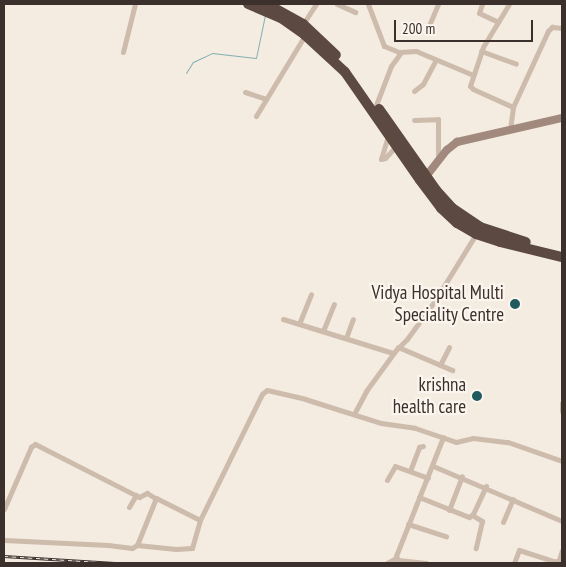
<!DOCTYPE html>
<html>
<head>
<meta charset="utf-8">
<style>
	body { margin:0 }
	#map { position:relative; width:566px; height:567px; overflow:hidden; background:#f4ebe1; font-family:"PT Sans Narrow",sans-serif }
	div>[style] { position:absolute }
	.stream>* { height:1px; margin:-0.5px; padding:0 0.5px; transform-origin:0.5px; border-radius:0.5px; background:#7fb0b2 }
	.street>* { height:5px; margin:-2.5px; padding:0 2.5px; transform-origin:2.5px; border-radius:2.5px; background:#cdbbac }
	.secondary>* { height:8px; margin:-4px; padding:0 4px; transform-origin:4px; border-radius:4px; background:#a18a7d }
	.highway>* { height:10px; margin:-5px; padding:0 5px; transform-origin:5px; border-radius:5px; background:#5c4a42 }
	.rail>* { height:3px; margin-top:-1.5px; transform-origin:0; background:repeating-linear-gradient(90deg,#fbf5ee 0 4px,#3b302b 0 8px); box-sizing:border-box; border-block:1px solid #3b302b }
	.dots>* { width:14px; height:14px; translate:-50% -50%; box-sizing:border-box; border:2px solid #fbf5ee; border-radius:50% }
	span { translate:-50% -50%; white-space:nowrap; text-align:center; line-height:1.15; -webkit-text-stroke:4.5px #fbf5ee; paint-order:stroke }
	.poi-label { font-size:19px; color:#3b302b }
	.right { translate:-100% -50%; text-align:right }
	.frame { position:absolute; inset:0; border:5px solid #3b302b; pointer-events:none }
	.scale { position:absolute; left:394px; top:20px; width:139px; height:22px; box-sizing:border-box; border:2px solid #3b302b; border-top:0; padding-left:6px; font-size:15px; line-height:18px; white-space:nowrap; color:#3b302b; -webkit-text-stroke:4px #fbf5ee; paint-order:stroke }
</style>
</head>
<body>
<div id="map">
	<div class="stream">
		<i style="left:186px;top:73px;width:13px;rotate:-58deg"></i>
		<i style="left:193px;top:62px;width:21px;rotate:-25deg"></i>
		<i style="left:212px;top:53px;width:44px;rotate:6.5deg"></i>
		<i style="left:256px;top:58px;width:44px;rotate:-78.2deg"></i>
	</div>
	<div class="street">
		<i style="left:337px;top:4px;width:20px;rotate:24deg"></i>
		<i style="left:368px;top:4px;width:45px;rotate:69.1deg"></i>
		<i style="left:384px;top:46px;width:16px;rotate:22deg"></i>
		<i style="left:399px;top:52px;width:17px;rotate:-3deg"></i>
		<i style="left:416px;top:51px;width:62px;rotate:22.8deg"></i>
		<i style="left:482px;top:4px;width:9px;rotate:108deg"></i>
		<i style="left:479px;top:13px;width:21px;rotate:25deg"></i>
		<i style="left:509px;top:4px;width:50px;rotate:121.2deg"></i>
		<i style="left:483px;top:47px;width:41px;rotate:108.4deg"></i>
		<i style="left:470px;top:86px;width:4px;rotate:45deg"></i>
		<i style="left:473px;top:89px;width:44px;rotate:24.2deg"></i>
		<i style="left:430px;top:23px;width:21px;rotate:-67deg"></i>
		<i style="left:303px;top:24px;width:24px;rotate:-57deg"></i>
		<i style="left:481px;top:51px;width:37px;rotate:20deg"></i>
		<i style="left:123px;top:52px;width:49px;rotate:-76deg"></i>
		<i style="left:414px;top:91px;width:11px;rotate:-38deg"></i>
		<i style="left:423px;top:84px;width:27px;rotate:-62deg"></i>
		<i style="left:245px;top:92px;width:22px;rotate:18deg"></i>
		<i style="left:376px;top:105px;width:42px;rotate:-69deg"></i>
		<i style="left:391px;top:66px;width:17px;rotate:-54deg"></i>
		<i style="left:256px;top:116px;width:95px;rotate:-58.8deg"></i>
		<i style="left:414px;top:120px;width:24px;rotate:-2deg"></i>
		<i style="left:438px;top:119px;width:42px;rotate:90deg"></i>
		<i style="left:510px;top:129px;width:22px;rotate:-82deg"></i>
		<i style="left:513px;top:107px;width:84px;rotate:-65.3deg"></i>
		<i style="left:548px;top:31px;width:6px;rotate:-45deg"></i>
		<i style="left:552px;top:27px;width:10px;rotate:6deg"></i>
		<i style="left:388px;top:136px;width:24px;rotate:107deg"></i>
		<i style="left:381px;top:159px;width:4px;rotate:-14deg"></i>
		<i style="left:385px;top:158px;width:16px;rotate:-47deg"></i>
		<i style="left:283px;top:319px;width:115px;rotate:17.2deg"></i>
		<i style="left:299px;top:324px;width:32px;rotate:-68deg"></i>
		<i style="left:323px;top:331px;width:29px;rotate:-68deg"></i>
		<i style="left:346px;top:338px;width:20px;rotate:-70deg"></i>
		<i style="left:398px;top:347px;width:59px;rotate:23.1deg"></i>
		<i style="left:440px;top:365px;width:20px;rotate:-63deg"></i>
		<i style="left:562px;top:403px;width:8px;rotate:90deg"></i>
		<i style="left:354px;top:414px;width:26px;rotate:-62deg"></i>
		<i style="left:366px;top:391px;width:51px;rotate:-53.8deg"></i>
		<i style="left:396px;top:350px;width:16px;rotate:-45deg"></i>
		<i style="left:407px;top:339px;width:46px;rotate:-53.9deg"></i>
		<i style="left:434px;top:302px;width:80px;rotate:-58.3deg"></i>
		<i style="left:433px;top:466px;width:140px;rotate:23.1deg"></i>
		<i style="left:410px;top:471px;width:26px;rotate:-69deg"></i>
		<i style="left:419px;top:447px;width:4px;rotate:-14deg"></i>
		<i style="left:387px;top:480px;width:16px;rotate:-60deg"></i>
		<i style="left:395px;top:466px;width:35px;rotate:20deg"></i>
		<i style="left:419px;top:497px;width:54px;rotate:21.8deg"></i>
		<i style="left:469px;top:517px;width:5px;rotate:-37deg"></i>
		<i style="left:473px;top:514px;width:31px;rotate:-65deg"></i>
		<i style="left:129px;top:507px;width:14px;rotate:-60deg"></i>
		<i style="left:4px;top:509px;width:68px;rotate:-66.5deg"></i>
		<i style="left:31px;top:447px;width:5px;rotate:-37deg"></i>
		<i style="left:35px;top:444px;width:117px;rotate:27deg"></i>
		<i style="left:139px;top:497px;width:9px;rotate:-27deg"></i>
		<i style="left:147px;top:493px;width:9px;rotate:32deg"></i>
		<i style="left:449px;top:510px;width:36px;rotate:-69deg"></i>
		<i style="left:472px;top:515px;width:12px;rotate:31deg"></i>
		<i style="left:482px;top:521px;width:28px;rotate:103deg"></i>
		<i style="left:503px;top:522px;width:25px;rotate:-67deg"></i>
		<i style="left:408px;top:524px;width:40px;rotate:18deg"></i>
		<i style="left:4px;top:540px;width:104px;rotate:2.8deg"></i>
		<i style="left:108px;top:545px;width:24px;rotate:7deg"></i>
		<i style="left:132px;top:548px;width:6px;rotate:-31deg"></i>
		<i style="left:137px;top:545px;width:51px;rotate:-68deg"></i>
		<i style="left:156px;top:498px;width:49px;rotate:26.6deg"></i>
		<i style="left:137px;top:545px;width:39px;rotate:6deg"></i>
		<i style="left:176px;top:549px;width:16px;rotate:-4deg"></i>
		<i style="left:192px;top:548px;width:29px;rotate:-74deg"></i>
		<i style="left:200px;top:520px;width:140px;rotate:-63.8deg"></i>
		<i style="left:262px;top:394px;width:6px;rotate:-39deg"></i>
		<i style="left:267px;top:390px;width:39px;rotate:13deg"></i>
		<i style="left:305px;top:399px;width:80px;rotate:17.5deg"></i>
		<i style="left:381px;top:423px;width:34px;rotate:8deg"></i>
		<i style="left:415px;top:428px;width:43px;rotate:18.9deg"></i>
		<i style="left:456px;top:442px;width:17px;rotate:-13deg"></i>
		<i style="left:473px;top:438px;width:35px;rotate:7deg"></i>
		<i style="left:508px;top:442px;width:57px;rotate:19.4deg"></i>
		<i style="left:387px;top:563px;width:10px;rotate:-29deg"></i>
		<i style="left:426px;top:563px;width:28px;rotate:-174deg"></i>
		<i style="left:398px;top:560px;width:4px;rotate:-117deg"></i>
		<i style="left:396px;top:556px;width:128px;rotate:-68.4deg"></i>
		<i style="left:514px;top:563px;width:14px;rotate:-69deg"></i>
		<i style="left:519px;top:550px;width:38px;rotate:18deg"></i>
		<i style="left:555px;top:562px;width:4px;rotate:-27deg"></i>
		<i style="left:559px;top:560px;width:10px;rotate:-73deg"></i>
	</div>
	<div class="secondary">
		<i style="left:424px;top:179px;width:37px;rotate:-52deg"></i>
		<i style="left:447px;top:150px;width:13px;rotate:-39deg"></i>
		<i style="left:457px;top:142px;width:108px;rotate:-12.9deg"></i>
	</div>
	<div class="highway">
		<i style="left:248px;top:4px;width:36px;rotate:23deg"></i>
		<i style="left:281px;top:18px;width:29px;rotate:35deg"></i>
		<i style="left:305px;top:35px;width:54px;rotate:42.8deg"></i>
		<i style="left:345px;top:72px;width:131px;rotate:55.2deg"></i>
		<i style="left:420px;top:180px;width:35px;rotate:53deg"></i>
		<i style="left:441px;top:208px;width:22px;rotate:43deg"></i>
		<i style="left:457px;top:223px;width:22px;rotate:30deg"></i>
		<i style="left:476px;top:234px;width:25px;rotate:18deg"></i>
		<i style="left:500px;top:242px;width:64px;rotate:13.6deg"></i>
		<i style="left:267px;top:4px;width:41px;rotate:29.1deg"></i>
		<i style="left:303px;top:24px;width:45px;rotate:43.2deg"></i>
		<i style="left:379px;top:109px;width:99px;rotate:54.9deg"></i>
		<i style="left:436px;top:190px;width:24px;rotate:48deg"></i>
		<i style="left:452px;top:208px;width:34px;rotate:34deg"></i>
		<i style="left:480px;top:227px;width:48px;rotate:18.1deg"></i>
	</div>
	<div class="rail">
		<i style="left:4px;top:556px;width:111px;rotate:3.6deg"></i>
	</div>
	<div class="dots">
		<i style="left:515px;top:304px;background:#1f5a5e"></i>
		<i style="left:477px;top:396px;background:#1f5a5e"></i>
	</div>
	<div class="poi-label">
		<span class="right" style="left:504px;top:304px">Vidya Hospital Multi<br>Speciality Centre</span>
		<span class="right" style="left:466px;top:396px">krishna<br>health care</span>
	</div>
	<div class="frame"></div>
	<div class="scale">200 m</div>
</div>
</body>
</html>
